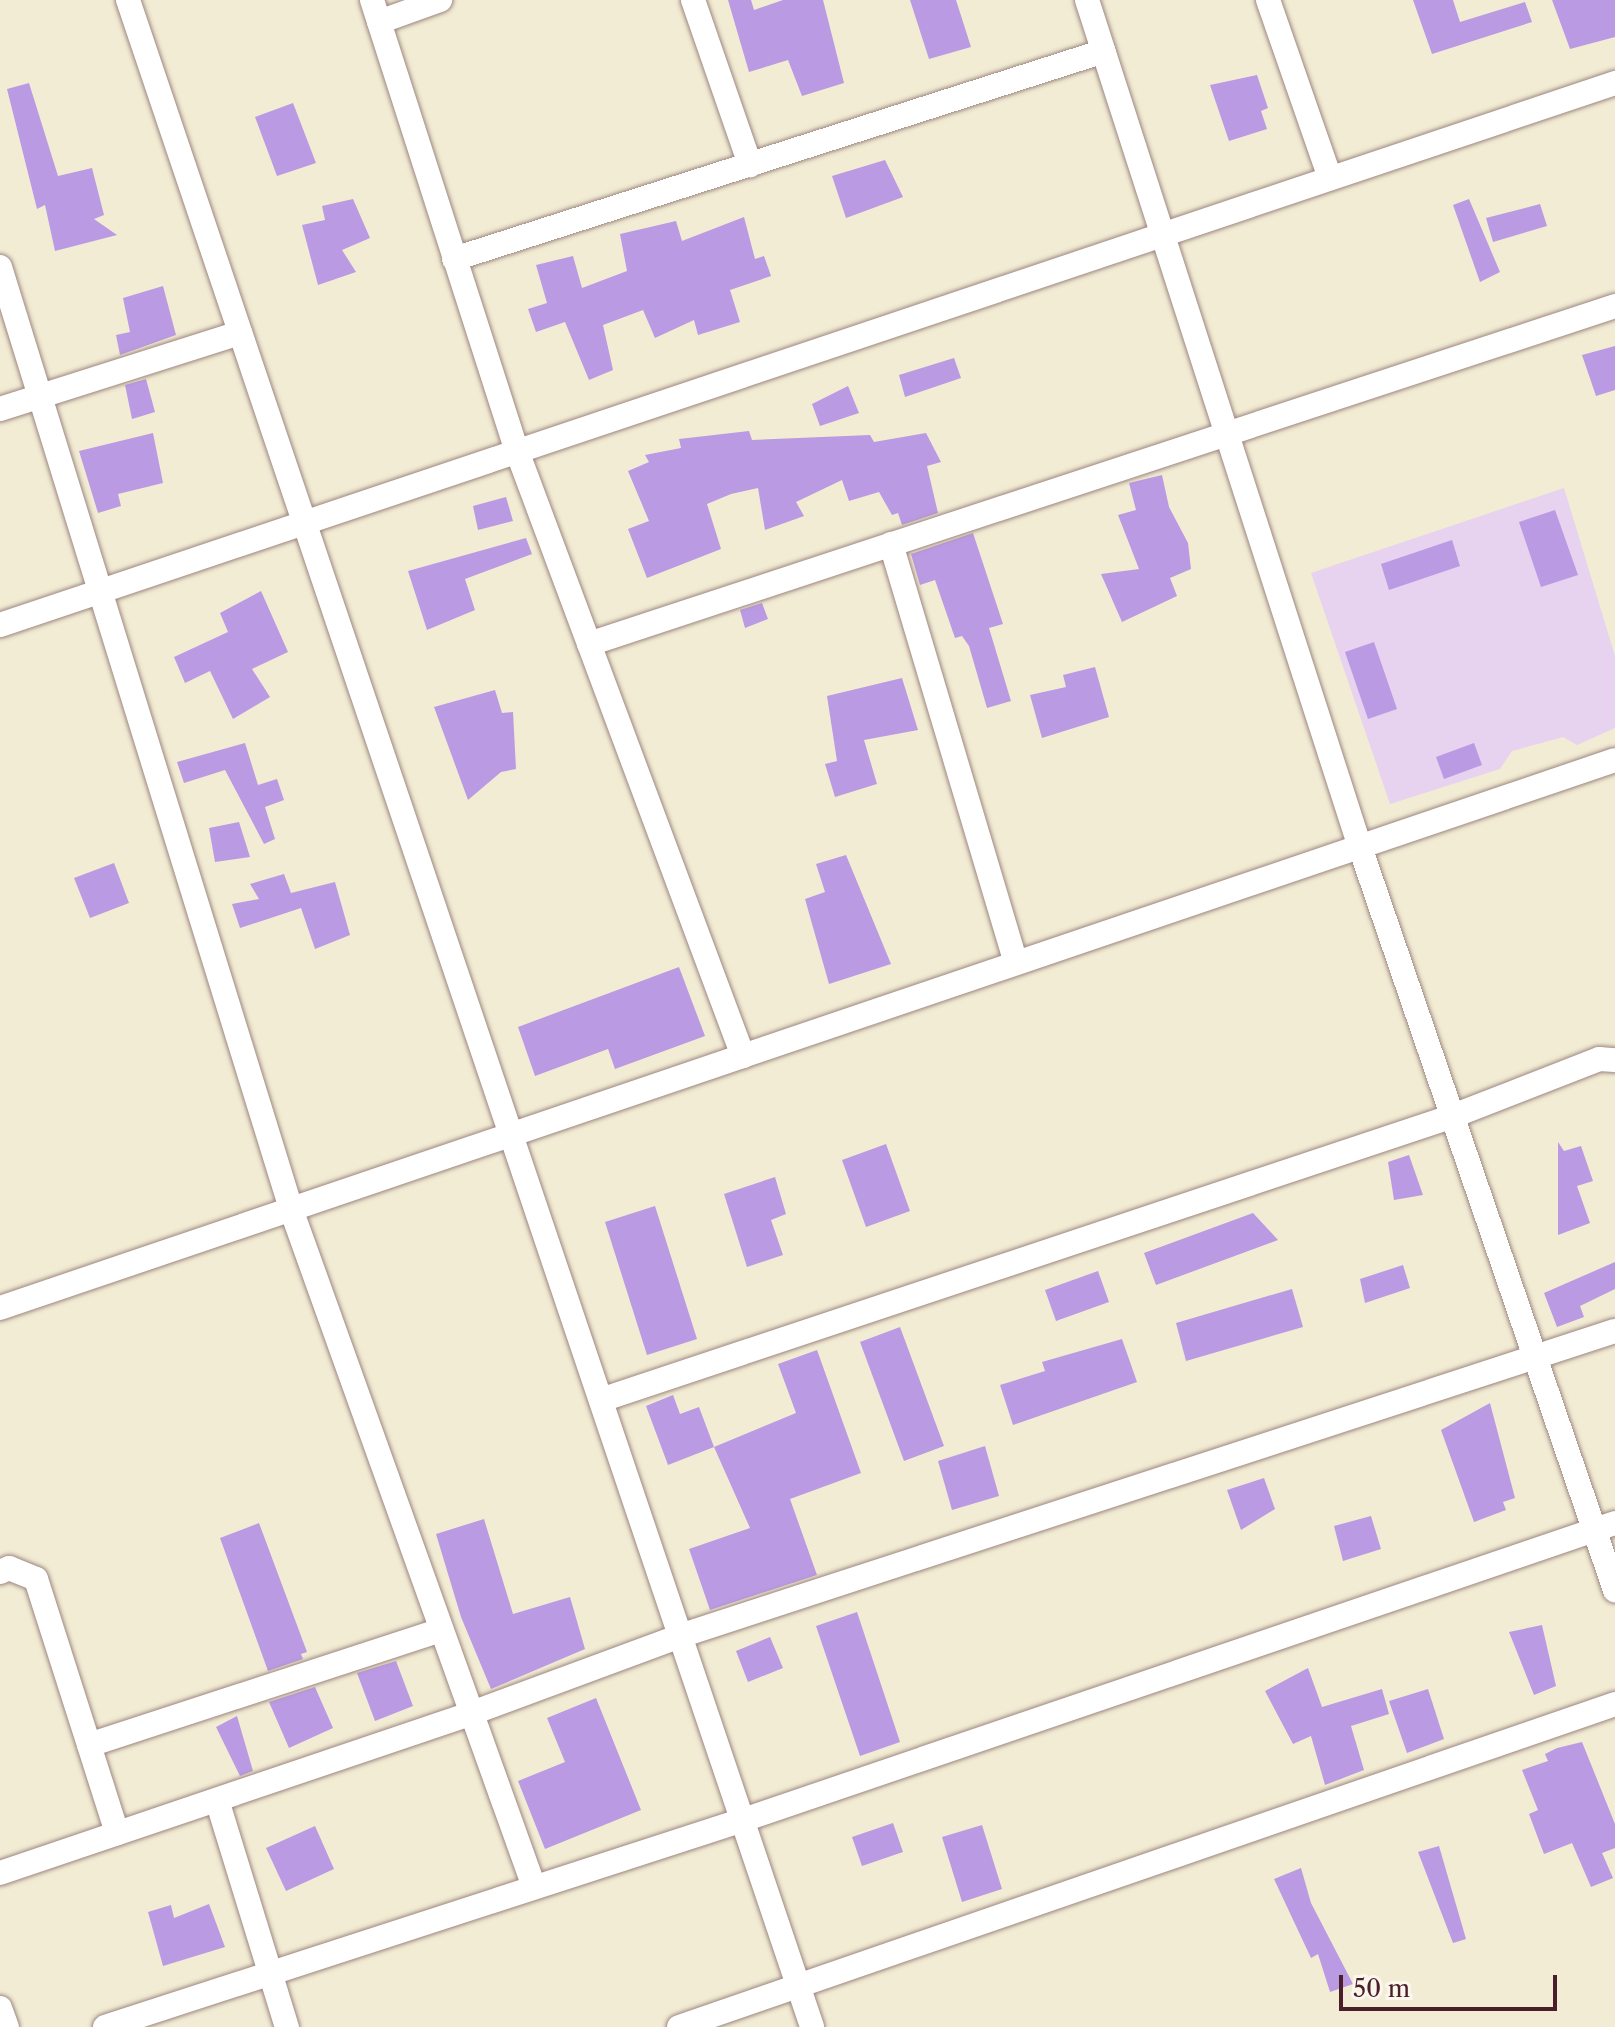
<!DOCTYPE html>
<html>
<head>
<meta charset="utf-8">
<style>
	body { margin:0 }
	#map { position:relative; width:1615px; height:2027px; overflow:hidden; background:#f2ecd4; font-family:"Libre Caslon Text",serif }
	div>[style] { position:absolute }
	.built>* { inset:0; background:#e7d2ef }
	.building>* { inset:0; background:#ba9ae2 }
	.roads { filter:drop-shadow(0 0 2px #9e8680) drop-shadow(0 0 2px #9e8680) }
	.street>* { height:24px; margin:-12px; padding:0 12px; transform-origin:12px; border-radius:12px; background:#fff }
	span { translate:-50% -50%; white-space:nowrap; text-align:center; line-height:1.15; -webkit-text-stroke:6px #fbf7ec; paint-order:stroke }
	.scale { position:absolute; left:1339px; top:1975px; width:218px; height:36px; box-sizing:border-box; border:4px solid #4a1f2b; border-top:0; padding-left:10px; font-size:24px; line-height:28px; white-space:nowrap; color:#4a1f2b; -webkit-text-stroke:6px #fbf7ec; paint-order:stroke }
</style>
</head>
<body>
<div id="map">
	<div class="built">
		<i style="clip-path:polygon(1564px 488px,1615px 656px,1615px 728px,1577px 745px,1563px 737px,1512px 751px,1500px 769px,1390px 804px,1311px 573px)"></i>
	</div>
	<div class="building">
		<i style="clip-path:polygon(728px 0,751px 0,754px 10px,783px 0,823px 0,844px 83px,802px 96px,788px 60px,749px 72px)"></i>
		<i style="clip-path:polygon(910px 0,956px 0,971px 47px,929px 59px)"></i>
		<i style="clip-path:polygon(1413px 0,1453px 0,1460px 22px,1525px 2px,1532px 22px,1432px 54px)"></i>
		<i style="clip-path:polygon(1552px 0,1615px 0,1615px 37px,1570px 49px)"></i>
		<i style="clip-path:polygon(1257px 75px,1268px 108px,1261px 111px,1267px 129px,1229px 141px,1210px 85px)"></i>
		<i style="clip-path:polygon(29px 83px,58px 176px,92px 168px,104px 215px,94px 219px,117px 235px,55px 251px,45px 205px,37px 209px,7px 89px)"></i>
		<i style="clip-path:polygon(293px 103px,316px 163px,277px 176px,255px 117px)"></i>
		<i style="clip-path:polygon(885px 160px,903px 197px,846px 218px,832px 176px)"></i>
		<i style="clip-path:polygon(353px 199px,370px 238px,342px 250px,356px 272px,318px 285px,302px 225px,325px 220px,322px 206px)"></i>
		<i style="clip-path:polygon(1469px 199px,1500px 272px,1480px 282px,1453px 205px)"></i>
		<i style="clip-path:polygon(1540px 204px,1547px 226px,1493px 242px,1486px 218px)"></i>
		<i style="clip-path:polygon(744px 217px,755px 259px,764px 256px,771px 276px,730px 290px,740px 322px,698px 335px,694px 320px,655px 338px,643px 310px,603px 325px,613px 370px,589px 380px,565px 322px,536px 332px,528px 309px,547px 303px,536px 265px,573px 256px,582px 288px,627px 271px,620px 234px,676px 221px,682px 241px)"></i>
		<i style="clip-path:polygon(163px 286px,176px 335px,120px 355px,116px 335px,130px 332px,123px 298px)"></i>
		<i style="clip-path:polygon(1615px 346px,1615px 390px,1596px 396px,1582px 355px)"></i>
		<i style="clip-path:polygon(954px 358px,961px 378px,905px 397px,899px 375px)"></i>
		<i style="clip-path:polygon(146px 379px,155px 412px,132px 419px,125px 385px)"></i>
		<i style="clip-path:polygon(848px 386px,859px 413px,820px 426px,812px 404px)"></i>
		<i style="clip-path:polygon(749px 431px,752px 440px,870px 435px,874px 442px,926px 433px,941px 462px,927px 466px,938px 513px,902px 525px,898px 513px,892px 515px,879px 492px,849px 501px,842px 480px,796px 502px,804px 516px,765px 530px,758px 488px,731px 494px,707px 504px,721px 549px,647px 578px,628px 529px,649px 521px,628px 471px,649px 462px,645px 455px,681px 448px,679px 439px)"></i>
		<i style="clip-path:polygon(153px 433px,163px 483px,118px 494px,121px 506px,98px 513px,79px 451px)"></i>
		<i style="clip-path:polygon(1162px 475px,1169px 507px,1188px 543px,1191px 569px,1170px 578px,1177px 596px,1122px 622px,1101px 574px,1139px 569px,1118px 515px,1136px 510px,1129px 483px)"></i>
		<i style="clip-path:polygon(506px 497px,513px 521px,478px 530px,473px 506px)"></i>
		<i style="clip-path:polygon(1555px 510px,1578px 575px,1541px 587px,1519px 522px)"></i>
		<i style="clip-path:polygon(973px 533px,1003px 624px,989px 628px,1011px 701px,987px 708px,969px 646px,962px 636px,955px 638px,935px 580px,920px 585px,911px 554px)"></i>
		<i style="clip-path:polygon(526px 538px,532px 554px,465px 579px,475px 610px,427px 630px,408px 571px)"></i>
		<i style="clip-path:polygon(1452px 540px,1460px 566px,1389px 590px,1381px 564px)"></i>
		<i style="clip-path:polygon(261px 591px,288px 652px,252px 669px,270px 697px,233px 719px,210px 671px,185px 683px,174px 657px,228px 632px,220px 613px)"></i>
		<i style="clip-path:polygon(762px 603px,768px 619px,745px 628px,740px 610px)"></i>
		<i style="clip-path:polygon(1374px 642px,1397px 709px,1368px 719px,1345px 652px)"></i>
		<i style="clip-path:polygon(1095px 667px,1109px 717px,1042px 738px,1030px 695px,1066px 687px,1063px 675px)"></i>
		<i style="clip-path:polygon(902px 678px,918px 730px,864px 740px,877px 784px,835px 797px,825px 764px,837px 761px,827px 696px)"></i>
		<i style="clip-path:polygon(495px 690px,502px 713px,513px 712px,516px 769px,501px 772px,468px 800px,434px 707px)"></i>
		<i style="clip-path:polygon(245px 743px,258px 785px,277px 779px,284px 800px,265px 807px,275px 839px,264px 844px,225px 770px,184px 783px,177px 762px)"></i>
		<i style="clip-path:polygon(1474px 743px,1482px 765px,1444px 779px,1436px 757px)"></i>
		<i style="clip-path:polygon(239px 822px,250px 857px,215px 862px,209px 828px)"></i>
		<i style="clip-path:polygon(846px 855px,891px 964px,829px 984px,805px 899px,825px 892px,816px 864px)"></i>
		<i style="clip-path:polygon(114px 863px,129px 903px,90px 918px,74px 878px)"></i>
		<i style="clip-path:polygon(284px 874px,291px 893px,335px 882px,350px 935px,315px 949px,301px 908px,240px 928px,232px 904px,259px 899px,250px 884px)"></i>
		<i style="clip-path:polygon(679px 967px,705px 1036px,615px 1069px,608px 1049px,535px 1076px,518px 1027px)"></i>
		<i style="clip-path:polygon(1558px 1142px,1564px 1151px,1581px 1146px,1593px 1181px,1577px 1186px,1590px 1223px,1558px 1235px)"></i>
		<i style="clip-path:polygon(886px 1144px,910px 1211px,866px 1227px,842px 1160px)"></i>
		<i style="clip-path:polygon(1409px 1155px,1423px 1195px,1394px 1200px,1388px 1162px)"></i>
		<i style="clip-path:polygon(775px 1177px,786px 1214px,771px 1220px,783px 1255px,747px 1267px,724px 1194px)"></i>
		<i style="clip-path:polygon(655px 1206px,697px 1339px,647px 1355px,605px 1222px)"></i>
		<i style="clip-path:polygon(1253px 1213px,1278px 1240px,1156px 1285px,1144px 1253px)"></i>
		<i style="clip-path:polygon(1615px 1262px,1615px 1289px,1580px 1306px,1584px 1317px,1557px 1327px,1544px 1293px)"></i>
		<i style="clip-path:polygon(1403px 1265px,1410px 1288px,1365px 1303px,1360px 1279px)"></i>
		<i style="clip-path:polygon(1098px 1271px,1109px 1302px,1056px 1321px,1045px 1290px)"></i>
		<i style="clip-path:polygon(1292px 1289px,1303px 1327px,1186px 1361px,1176px 1323px)"></i>
		<i style="clip-path:polygon(900px 1327px,944px 1446px,904px 1461px,860px 1342px)"></i>
		<i style="clip-path:polygon(1122px 1339px,1137px 1382px,1013px 1425px,1000px 1385px,1045px 1371px,1042px 1362px)"></i>
		<i style="clip-path:polygon(817px 1350px,861px 1473px,790px 1499px,817px 1575px,710px 1610px,689px 1549px,750px 1528px,714px 1447px,796px 1413px,778px 1364px)"></i>
		<i style="clip-path:polygon(673px 1395px,680px 1414px,699px 1407px,714px 1447px,668px 1465px,646px 1406px)"></i>
		<i style="clip-path:polygon(1490px 1403px,1515px 1498px,1503px 1502px,1506px 1510px,1474px 1522px,1441px 1430px)"></i>
		<i style="clip-path:polygon(985px 1446px,999px 1496px,952px 1510px,938px 1461px)"></i>
		<i style="clip-path:polygon(1264px 1478px,1275px 1509px,1241px 1530px,1227px 1490px)"></i>
		<i style="clip-path:polygon(1371px 1516px,1381px 1549px,1343px 1561px,1334px 1526px)"></i>
		<i style="clip-path:polygon(484px 1519px,513px 1614px,570px 1597px,585px 1649px,491px 1689px,461px 1617px,436px 1534px)"></i>
		<i style="clip-path:polygon(259px 1523px,307px 1652px,301px 1654px,303px 1659px,268px 1671px,220px 1538px)"></i>
		<i style="clip-path:polygon(857px 1612px,900px 1742px,860px 1756px,816px 1626px)"></i>
		<i style="clip-path:polygon(1542px 1625px,1556px 1686px,1534px 1695px,1509px 1632px)"></i>
		<i style="clip-path:polygon(770px 1637px,783px 1668px,748px 1682px,736px 1651px)"></i>
		<i style="clip-path:polygon(396px 1661px,413px 1706px,375px 1721px,357px 1673px)"></i>
		<i style="clip-path:polygon(1308px 1668px,1322px 1707px,1382px 1689px,1389px 1714px,1351px 1726px,1364px 1770px,1325px 1785px,1311px 1736px,1293px 1744px,1265px 1691px)"></i>
		<i style="clip-path:polygon(315px 1687px,333px 1728px,289px 1748px,269px 1702px)"></i>
		<i style="clip-path:polygon(1428px 1689px,1444px 1739px,1407px 1753px,1389px 1701px)"></i>
		<i style="clip-path:polygon(596px 1698px,641px 1810px,545px 1849px,518px 1781px,565px 1762px,547px 1718px)"></i>
		<i style="clip-path:polygon(237px 1716px,253px 1771px,240px 1776px,216px 1727px)"></i>
		<i style="clip-path:polygon(1582px 1742px,1615px 1824px,1615px 1848px,1602px 1853px,1613px 1878px,1591px 1887px,1572px 1843px,1544px 1854px,1529px 1814px,1538px 1810px,1522px 1770px,1548px 1761px,1545px 1754px,1557px 1748px)"></i>
		<i style="clip-path:polygon(893px 1823px,903px 1852px,862px 1866px,852px 1837px)"></i>
		<i style="clip-path:polygon(982px 1825px,1002px 1889px,962px 1902px,942px 1837px)"></i>
		<i style="clip-path:polygon(315px 1826px,334px 1869px,286px 1891px,266px 1848px)"></i>
		<i style="clip-path:polygon(1439px 1846px,1466px 1939px,1453px 1943px,1418px 1852px)"></i>
		<i style="clip-path:polygon(1301px 1868px,1311px 1903px,1353px 1984px,1330px 1992px,1318px 1954px,1311px 1958px,1274px 1879px)"></i>
		<i style="clip-path:polygon(209px 1904px,225px 1947px,163px 1966px,148px 1912px,171px 1905px,174px 1918px)"></i>
	</div>
	<div class="roads">
		<div class="street">
			<i style="left:128px;top:0;width:2139px;rotate:71.35deg"></i>
			<i style="left:372px;top:0;width:474px;rotate:72.2deg"></i>
			<i style="left:517px;top:451px;width:646px;rotate:69.52deg"></i>
			<i style="left:693px;top:0;width:175px;rotate:70.9deg"></i>
			<i style="left:1087px;top:0;width:890px;rotate:72.14deg"></i>
			<i style="left:1360px;top:847px;width:786px;rotate:71.06deg"></i>
			<i style="left:1268px;top:0;width:188px;rotate:70.8deg"></i>
			<i style="left:379px;top:22px;width:65px;rotate:-19.8deg"></i>
			<i style="left:454px;top:259px;width:682px;rotate:-17.74deg"></i>
			<i style="left:0;top:267px;width:986px;rotate:72.83deg"></i>
			<i style="left:291px;top:1209px;width:720px;rotate:70.28deg"></i>
			<i style="left:0;top:409px;width:252px;rotate:-17.6deg"></i>
			<i style="left:891px;top:544px;width:437px;rotate:73.4deg"></i>
			<i style="left:0;top:625px;width:1704px;rotate:-18.55deg"></i>
			<i style="left:589px;top:644px;width:1080px;rotate:-18.23deg"></i>
			<i style="left:0;top:1308px;width:1705px;rotate:-18.74deg"></i>
			<i style="left:601px;top:1400px;width:898px;rotate:-18.43deg"></i>
			<i style="left:1453px;top:1116px;width:157px;rotate:-21.3deg"></i>
			<i style="left:1599px;top:1059px;width:16px;rotate:4deg"></i>
			<i style="left:0;top:1572px;width:10px;rotate:-24deg"></i>
			<i style="left:9px;top:1568px;width:29px;rotate:22deg"></i>
			<i style="left:36px;top:1579px;width:267px;rotate:72.3deg"></i>
			<i style="left:89px;top:1745px;width:370px;rotate:-18.1deg"></i>
			<i style="left:217px;top:1800px;width:238px;rotate:72.9deg"></i>
			<i style="left:0;top:1873px;width:498px;rotate:-18.7deg"></i>
			<i style="left:472px;top:1713px;width:225px;rotate:-20.3deg"></i>
			<i style="left:683px;top:1635px;width:980px;rotate:-18.07deg"></i>
			<i style="left:0;top:2008px;width:20px;rotate:70deg"></i>
			<i style="left:105px;top:2027px;width:674px;rotate:-17.98deg"></i>
			<i style="left:746px;top:1819px;width:918px;rotate:-18.81deg"></i>
			<i style="left:679px;top:2027px;width:990px;rotate:-19.04deg"></i>
		</div>
	</div>
	<div class="scale">50 m</div>
</div>
</body>
</html>
